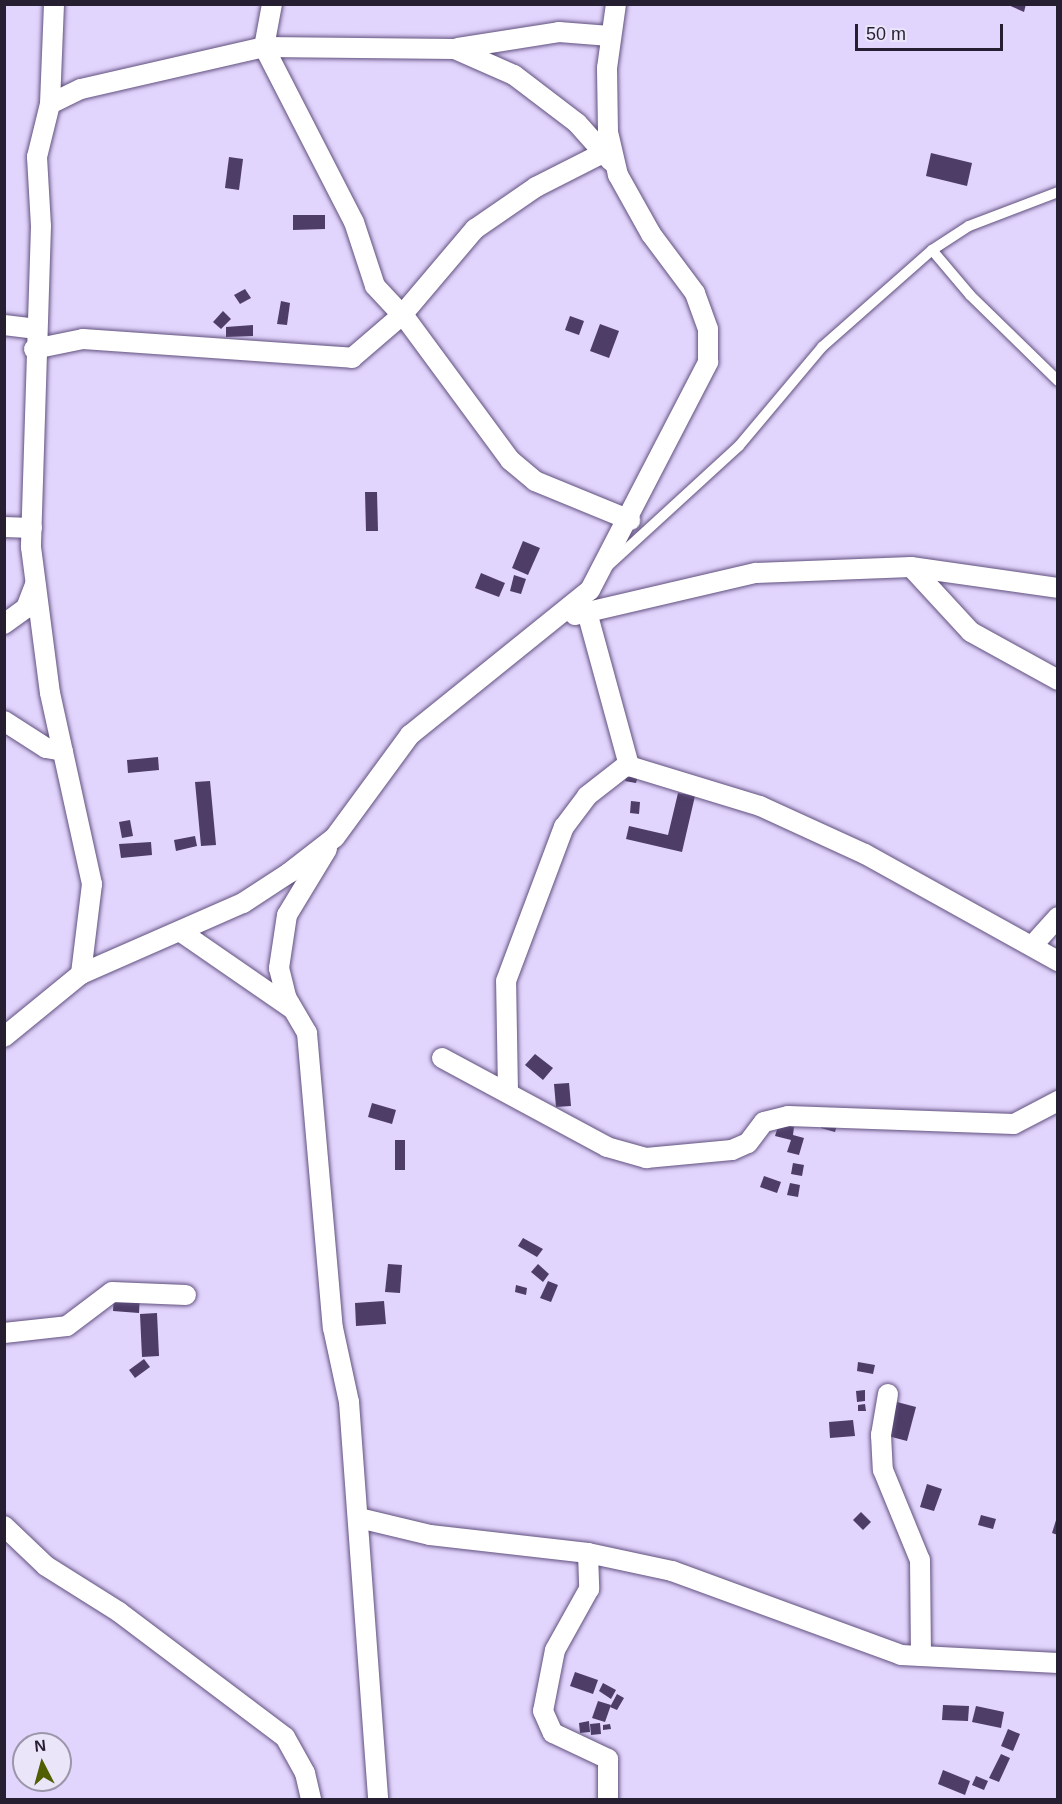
<!DOCTYPE html>
<html>
<head>
<meta charset="utf-8">
<style>
	body { margin:0 }
	#map { position:relative; width:1062px; height:1804px; overflow:hidden; background:#e1d4fd; font-family:Arial,sans-serif }
	div>[style] { position:absolute }
	.building>* { inset:0; background:#4d3d67 }
	.roads { filter:drop-shadow(0 0 2px #61517e) drop-shadow(0 0 2px #61517e) }
	.lane>* { height:10px; margin:-5px; padding:0 5px; transform-origin:5px; border-radius:5px; background:#fff }
	.street>* { height:20px; margin:-10px; padding:0 10px; transform-origin:10px; border-radius:10px; background:#fff }
	span { translate:-50% -50%; white-space:nowrap; text-align:center; line-height:1.15; -webkit-text-stroke:6px #ebe5fa; paint-order:stroke }
	.frame { position:absolute; inset:0; border:6px solid #261f32; pointer-events:none }
	.north { position:absolute; left:12px; top:1732px; width:60px; height:60px; box-sizing:border-box; background:#ebe5fa; border:2px solid #9c96aa; border-radius:50%; rotate:354deg; font-size:16px; font-weight:700; line-height:24px; text-align:center; color:#261f32 }
	.north::after { content:''; display:block; margin:auto; width:21px; height:27px; background:#4f5f02; clip-path:polygon(50% 0,100% 100%,50% 72%,0 100%) }
	.scale { position:absolute; left:855px; top:24px; width:148px; height:27px; box-sizing:border-box; border:3px solid #261f32; border-top:0; padding-left:8px; font-size:18px; line-height:21px; white-space:nowrap; color:#261f32; -webkit-text-stroke:4px #ebe5fa; paint-order:stroke }
</style>
</head>
<body>
<div id="map">
	<div class="building">
		<i style="clip-path:polygon(1006px 4px,1026px 4px,1024px 12px)"></i>
		<i style="clip-path:polygon(931px 153px,972px 163px,967px 186px,926px 176px)"></i>
		<i style="clip-path:polygon(229px 157px,243px 159px,239px 190px,225px 188px)"></i>
		<i style="clip-path:polygon(293px 215px,325px 215px,325px 229px,293px 230px)"></i>
		<i style="clip-path:polygon(245px 289px,251px 298px,240px 304px,234px 295px)"></i>
		<i style="clip-path:polygon(281px 301px,290px 303px,287px 325px,277px 324px)"></i>
		<i style="clip-path:polygon(223px 311px,231px 319px,221px 329px,213px 322px)"></i>
		<i style="clip-path:polygon(570px 316px,584px 321px,579px 335px,565px 330px)"></i>
		<i style="clip-path:polygon(600px 324px,619px 331px,609px 358px,590px 351px)"></i>
		<i style="clip-path:polygon(253px 325px,253px 336px,226px 337px,226px 327px)"></i>
		<i style="clip-path:polygon(365px 492px,377px 492px,378px 531px,366px 531px)"></i>
		<i style="clip-path:polygon(523px 541px,540px 548px,528px 575px,512px 568px)"></i>
		<i style="clip-path:polygon(481px 573px,505px 583px,499px 597px,475px 588px)"></i>
		<i style="clip-path:polygon(514px 575px,526px 579px,521px 594px,510px 591px)"></i>
		<i style="clip-path:polygon(158px 757px,159px 770px,128px 773px,127px 760px)"></i>
		<i style="clip-path:polygon(627px 774px,638px 776px,636px 783px,625px 781px)"></i>
		<i style="clip-path:polygon(210px 781px,216px 845px,201px 846px,195px 782px)"></i>
		<i style="clip-path:polygon(678px 793px,695px 796px,682px 852px,626px 839px,629px 826px,668px 835px)"></i>
		<i style="clip-path:polygon(631px 801px,640px 802px,639px 814px,630px 813px)"></i>
		<i style="clip-path:polygon(130px 820px,133px 836px,122px 838px,119px 822px)"></i>
		<i style="clip-path:polygon(195px 836px,197px 846px,176px 851px,174px 840px)"></i>
		<i style="clip-path:polygon(151px 842px,152px 855px,121px 858px,119px 844px)"></i>
		<i style="clip-path:polygon(535px 1054px,553px 1068px,543px 1080px,525px 1065px)"></i>
		<i style="clip-path:polygon(569px 1083px,571px 1106px,556px 1107px,554px 1084px)"></i>
		<i style="clip-path:polygon(372px 1103px,396px 1110px,392px 1124px,368px 1117px)"></i>
		<i style="clip-path:polygon(823px 1120px,837px 1125px,835px 1132px,821px 1128px)"></i>
		<i style="clip-path:polygon(779px 1123px,794px 1127px,793px 1135px,804px 1138px,799px 1155px,787px 1152px,791px 1140px,775px 1136px)"></i>
		<i style="clip-path:polygon(395px 1140px,405px 1140px,405px 1170px,395px 1170px)"></i>
		<i style="clip-path:polygon(793px 1163px,804px 1165px,802px 1176px,791px 1174px)"></i>
		<i style="clip-path:polygon(764px 1176px,781px 1182px,777px 1193px,760px 1187px)"></i>
		<i style="clip-path:polygon(790px 1183px,800px 1185px,798px 1197px,787px 1195px)"></i>
		<i style="clip-path:polygon(523px 1238px,543px 1249px,537px 1257px,518px 1246px)"></i>
		<i style="clip-path:polygon(388px 1264px,402px 1265px,400px 1293px,385px 1292px)"></i>
		<i style="clip-path:polygon(538px 1264px,549px 1274px,543px 1282px,531px 1272px)"></i>
		<i style="clip-path:polygon(548px 1281px,558px 1285px,551px 1302px,540px 1298px)"></i>
		<i style="clip-path:polygon(516px 1285px,527px 1288px,526px 1295px,515px 1292px)"></i>
		<i style="clip-path:polygon(114px 1293px,140px 1295px,139px 1313px,113px 1311px)"></i>
		<i style="clip-path:polygon(384px 1301px,386px 1324px,356px 1326px,355px 1303px)"></i>
		<i style="clip-path:polygon(157px 1313px,159px 1356px,142px 1357px,140px 1314px)"></i>
		<i style="clip-path:polygon(144px 1359px,150px 1367px,135px 1378px,129px 1370px)"></i>
		<i style="clip-path:polygon(858px 1362px,875px 1365px,873px 1374px,857px 1371px)"></i>
		<i style="clip-path:polygon(865px 1390px,865px 1401px,857px 1402px,856px 1391px)"></i>
		<i style="clip-path:polygon(897px 1402px,916px 1407px,907px 1441px,888px 1436px)"></i>
		<i style="clip-path:polygon(865px 1404px,866px 1411px,858px 1411px,858px 1405px)"></i>
		<i style="clip-path:polygon(853px 1420px,855px 1436px,830px 1438px,829px 1422px)"></i>
		<i style="clip-path:polygon(927px 1484px,942px 1489px,934px 1511px,920px 1507px)"></i>
		<i style="clip-path:polygon(861px 1512px,871px 1522px,863px 1530px,853px 1520px)"></i>
		<i style="clip-path:polygon(981px 1515px,996px 1519px,993px 1529px,978px 1525px)"></i>
		<i style="clip-path:polygon(1057px 1517px,1058px 1517px,1058px 1535px,1052px 1533px)"></i>
		<i style="clip-path:polygon(575px 1672px,598px 1680px,593px 1694px,570px 1686px)"></i>
		<i style="clip-path:polygon(603px 1683px,616px 1690px,611px 1699px,599px 1691px)"></i>
		<i style="clip-path:polygon(617px 1694px,624px 1698px,617px 1710px,610px 1707px)"></i>
		<i style="clip-path:polygon(598px 1701px,611px 1705px,605px 1722px,592px 1718px)"></i>
		<i style="clip-path:polygon(943px 1705px,969px 1706px,968px 1721px,942px 1720px)"></i>
		<i style="clip-path:polygon(976px 1706px,1004px 1712px,1001px 1728px,972px 1722px)"></i>
		<i style="clip-path:polygon(589px 1721px,590px 1732px,580px 1733px,579px 1723px)"></i>
		<i style="clip-path:polygon(600px 1723px,601px 1734px,591px 1735px,590px 1724px)"></i>
		<i style="clip-path:polygon(610px 1724px,611px 1729px,603px 1730px,603px 1725px)"></i>
		<i style="clip-path:polygon(1008px 1729px,1020px 1734px,1013px 1751px,1001px 1746px)"></i>
		<i style="clip-path:polygon(1001px 1754px,1010px 1758px,999px 1782px,989px 1778px)"></i>
		<i style="clip-path:polygon(943px 1770px,970px 1781px,965px 1795px,938px 1784px)"></i>
		<i style="clip-path:polygon(976px 1776px,988px 1781px,984px 1790px,972px 1785px)"></i>
	</div>
	<div class="roads">
		<div class="lane">
			<i style="left:932px;top:250px;width:59px;rotate:49.8deg"></i>
			<i style="left:970px;top:295px;width:123px;rotate:44.3deg"></i>
			<i style="left:609px;top:565px;width:176px;rotate:-42.5deg"></i>
			<i style="left:739px;top:446px;width:129px;rotate:-50deg"></i>
			<i style="left:822px;top:347px;width:147px;rotate:-41.4deg"></i>
			<i style="left:932px;top:250px;width:44px;rotate:-33deg"></i>
			<i style="left:969px;top:226px;width:95px;rotate:-20.9deg"></i>
		</div>
		<div class="street">
			<i style="left:54px;top:4px;width:100px;rotate:92.3deg"></i>
			<i style="left:50px;top:104px;width:55px;rotate:103.8deg"></i>
			<i style="left:37px;top:157px;width:69px;rotate:86.7deg"></i>
			<i style="left:41px;top:226px;width:321px;rotate:91.8deg"></i>
			<i style="left:31px;top:547px;width:147px;rotate:82.6deg"></i>
			<i style="left:50px;top:693px;width:196px;rotate:77.6deg"></i>
			<i style="left:92px;top:884px;width:91px;rotate:97deg"></i>
			<i style="left:272px;top:4px;width:44px;rotate:100.5deg"></i>
			<i style="left:264px;top:47px;width:197px;rotate:62.8deg"></i>
			<i style="left:354px;top:222px;width:67px;rotate:71.8deg"></i>
			<i style="left:375px;top:286px;width:40px;rotate:47deg"></i>
			<i style="left:458px;top:48px;width:102px;rotate:-9deg"></i>
			<i style="left:559px;top:32px;width:51px;rotate:4.5deg"></i>
			<i style="left:50px;top:104px;width:34px;rotate:-26deg"></i>
			<i style="left:81px;top:89px;width:188px;rotate:-12.9deg"></i>
			<i style="left:264px;top:47px;width:191px;rotate:0.6deg"></i>
			<i style="left:455px;top:49px;width:64px;rotate:23.8deg"></i>
			<i style="left:514px;top:75px;width:79px;rotate:37.3deg"></i>
			<i style="left:577px;top:123px;width:51px;rotate:48.2deg"></i>
			<i style="left:401px;top:312px;width:184px;rotate:53.6deg"></i>
			<i style="left:510px;top:460px;width:33px;rotate:40deg"></i>
			<i style="left:535px;top:481px;width:103px;rotate:22.3deg"></i>
			<i style="left:4px;top:325px;width:31px;rotate:7deg"></i>
			<i style="left:34px;top:349px;width:50px;rotate:-11.5deg"></i>
			<i style="left:83px;top:339px;width:270px;rotate:4deg"></i>
			<i style="left:352px;top:358px;width:66px;rotate:-40.7deg"></i>
			<i style="left:402px;top:315px;width:113px;rotate:-49.7deg"></i>
			<i style="left:475px;top:229px;width:74px;rotate:-34.5deg"></i>
			<i style="left:536px;top:187px;width:77px;rotate:-26.9deg"></i>
			<i style="left:4px;top:527px;width:28px;rotate:2deg"></i>
			<i style="left:911px;top:567px;width:88px;rotate:47.3deg"></i>
			<i style="left:971px;top:632px;width:99px;rotate:28.9deg"></i>
			<i style="left:587px;top:612px;width:160px;rotate:74.7deg"></i>
			<i style="left:629px;top:766px;width:137px;rotate:17deg"></i>
			<i style="left:760px;top:806px;width:115px;rotate:24.6deg"></i>
			<i style="left:865px;top:854px;width:221px;rotate:29deg"></i>
			<i style="left:575px;top:615px;width:186px;rotate:-13.1deg"></i>
			<i style="left:756px;top:573px;width:155px;rotate:-2.2deg"></i>
			<i style="left:911px;top:567px;width:148px;rotate:8.1deg"></i>
			<i style="left:4px;top:624px;width:27px;rotate:-36deg"></i>
			<i style="left:26px;top:608px;width:26px;rotate:-69deg"></i>
			<i style="left:4px;top:721px;width:50px;rotate:32.7deg"></i>
			<i style="left:46px;top:748px;width:17px;rotate:10deg"></i>
			<i style="left:327px;top:849px;width:77px;rotate:121.2deg"></i>
			<i style="left:287px;top:915px;width:54px;rotate:98.6deg"></i>
			<i style="left:279px;top:968px;width:30px;rotate:76deg"></i>
			<i style="left:286px;top:997px;width:42px;rotate:59.7deg"></i>
			<i style="left:307px;top:1033px;width:296px;rotate:85deg"></i>
			<i style="left:333px;top:1328px;width:76px;rotate:77.8deg"></i>
			<i style="left:349px;top:1402px;width:399px;rotate:85.8deg"></i>
			<i style="left:181px;top:932px;width:134px;rotate:34.6deg"></i>
			<i style="left:1032px;top:946px;width:39px;rotate:-48deg"></i>
			<i style="left:4px;top:1037px;width:99px;rotate:-39.3deg"></i>
			<i style="left:81px;top:974px;width:177px;rotate:-23.7deg"></i>
			<i style="left:243px;top:903px;width:55px;rotate:-33.1deg"></i>
			<i style="left:289px;top:873px;width:58px;rotate:-38deg"></i>
			<i style="left:335px;top:837px;width:127px;rotate:-53.7deg"></i>
			<i style="left:410px;top:735px;width:231px;rotate:-38.9deg"></i>
			<i style="left:590px;top:590px;width:257px;rotate:-62.6deg"></i>
			<i style="left:708px;top:362px;width:33px;rotate:-90deg"></i>
			<i style="left:708px;top:329px;width:38px;rotate:-110deg"></i>
			<i style="left:695px;top:293px;width:74px;rotate:-126.7deg"></i>
			<i style="left:651px;top:234px;width:68px;rotate:-119.2deg"></i>
			<i style="left:618px;top:175px;width:44px;rotate:-103.1deg"></i>
			<i style="left:608px;top:132px;width:64px;rotate:-90.9deg"></i>
			<i style="left:607px;top:68px;width:65px;rotate:-82deg"></i>
			<i style="left:442px;top:1058px;width:187px;rotate:28.3deg"></i>
			<i style="left:607px;top:1147px;width:41px;rotate:15.8deg"></i>
			<i style="left:646px;top:1158px;width:86px;rotate:-5.3deg"></i>
			<i style="left:732px;top:1150px;width:17px;rotate:-24deg"></i>
			<i style="left:748px;top:1143px;width:26px;rotate:-53deg"></i>
			<i style="left:764px;top:1122px;width:25px;rotate:-14deg"></i>
			<i style="left:788px;top:1116px;width:226px;rotate:2deg"></i>
			<i style="left:1014px;top:1124px;width:50px;rotate:-27.6deg"></i>
			<i style="left:508px;top:1092px;width:111px;rotate:-91deg"></i>
			<i style="left:506px;top:981px;width:165px;rotate:-69.4deg"></i>
			<i style="left:564px;top:827px;width:39px;rotate:-53deg"></i>
			<i style="left:587px;top:796px;width:52px;rotate:-38deg"></i>
			<i style="left:4px;top:1333px;width:63px;rotate:-6.3deg"></i>
			<i style="left:67px;top:1326px;width:56px;rotate:-37.1deg"></i>
			<i style="left:112px;top:1292px;width:74px;rotate:2.3deg"></i>
			<i style="left:888px;top:1394px;width:42px;rotate:99.7deg"></i>
			<i style="left:881px;top:1435px;width:35px;rotate:87deg"></i>
			<i style="left:883px;top:1470px;width:97px;rotate:67.7deg"></i>
			<i style="left:920px;top:1560px;width:96px;rotate:89.4deg"></i>
			<i style="left:359px;top:1518px;width:73px;rotate:13.5deg"></i>
			<i style="left:430px;top:1535px;width:159px;rotate:6.5deg"></i>
			<i style="left:588px;top:1553px;width:86px;rotate:12.1deg"></i>
			<i style="left:672px;top:1571px;width:244px;rotate:20.1deg"></i>
			<i style="left:901px;top:1655px;width:157px;rotate:2.9deg"></i>
			<i style="left:4px;top:1526px;width:58px;rotate:43.6deg"></i>
			<i style="left:46px;top:1566px;width:86px;rotate:32.2deg"></i>
			<i style="left:119px;top:1612px;width:208px;rotate:37deg"></i>
			<i style="left:285px;top:1737px;width:41px;rotate:60.9deg"></i>
			<i style="left:305px;top:1773px;width:28px;rotate:77deg"></i>
			<i style="left:588px;top:1553px;width:36px;rotate:88deg"></i>
			<i style="left:589px;top:1589px;width:70px;rotate:119.1deg"></i>
			<i style="left:555px;top:1650px;width:62px;rotate:101.1deg"></i>
			<i style="left:543px;top:1711px;width:24px;rotate:66deg"></i>
			<i style="left:553px;top:1733px;width:61px;rotate:25.3deg"></i>
			<i style="left:608px;top:1759px;width:41px;rotate:90deg"></i>
		</div>
	</div>
	<div class="frame"></div>
	<div class="north">N</div>
	<div class="scale">50 m</div>
</div>
</body>
</html>
